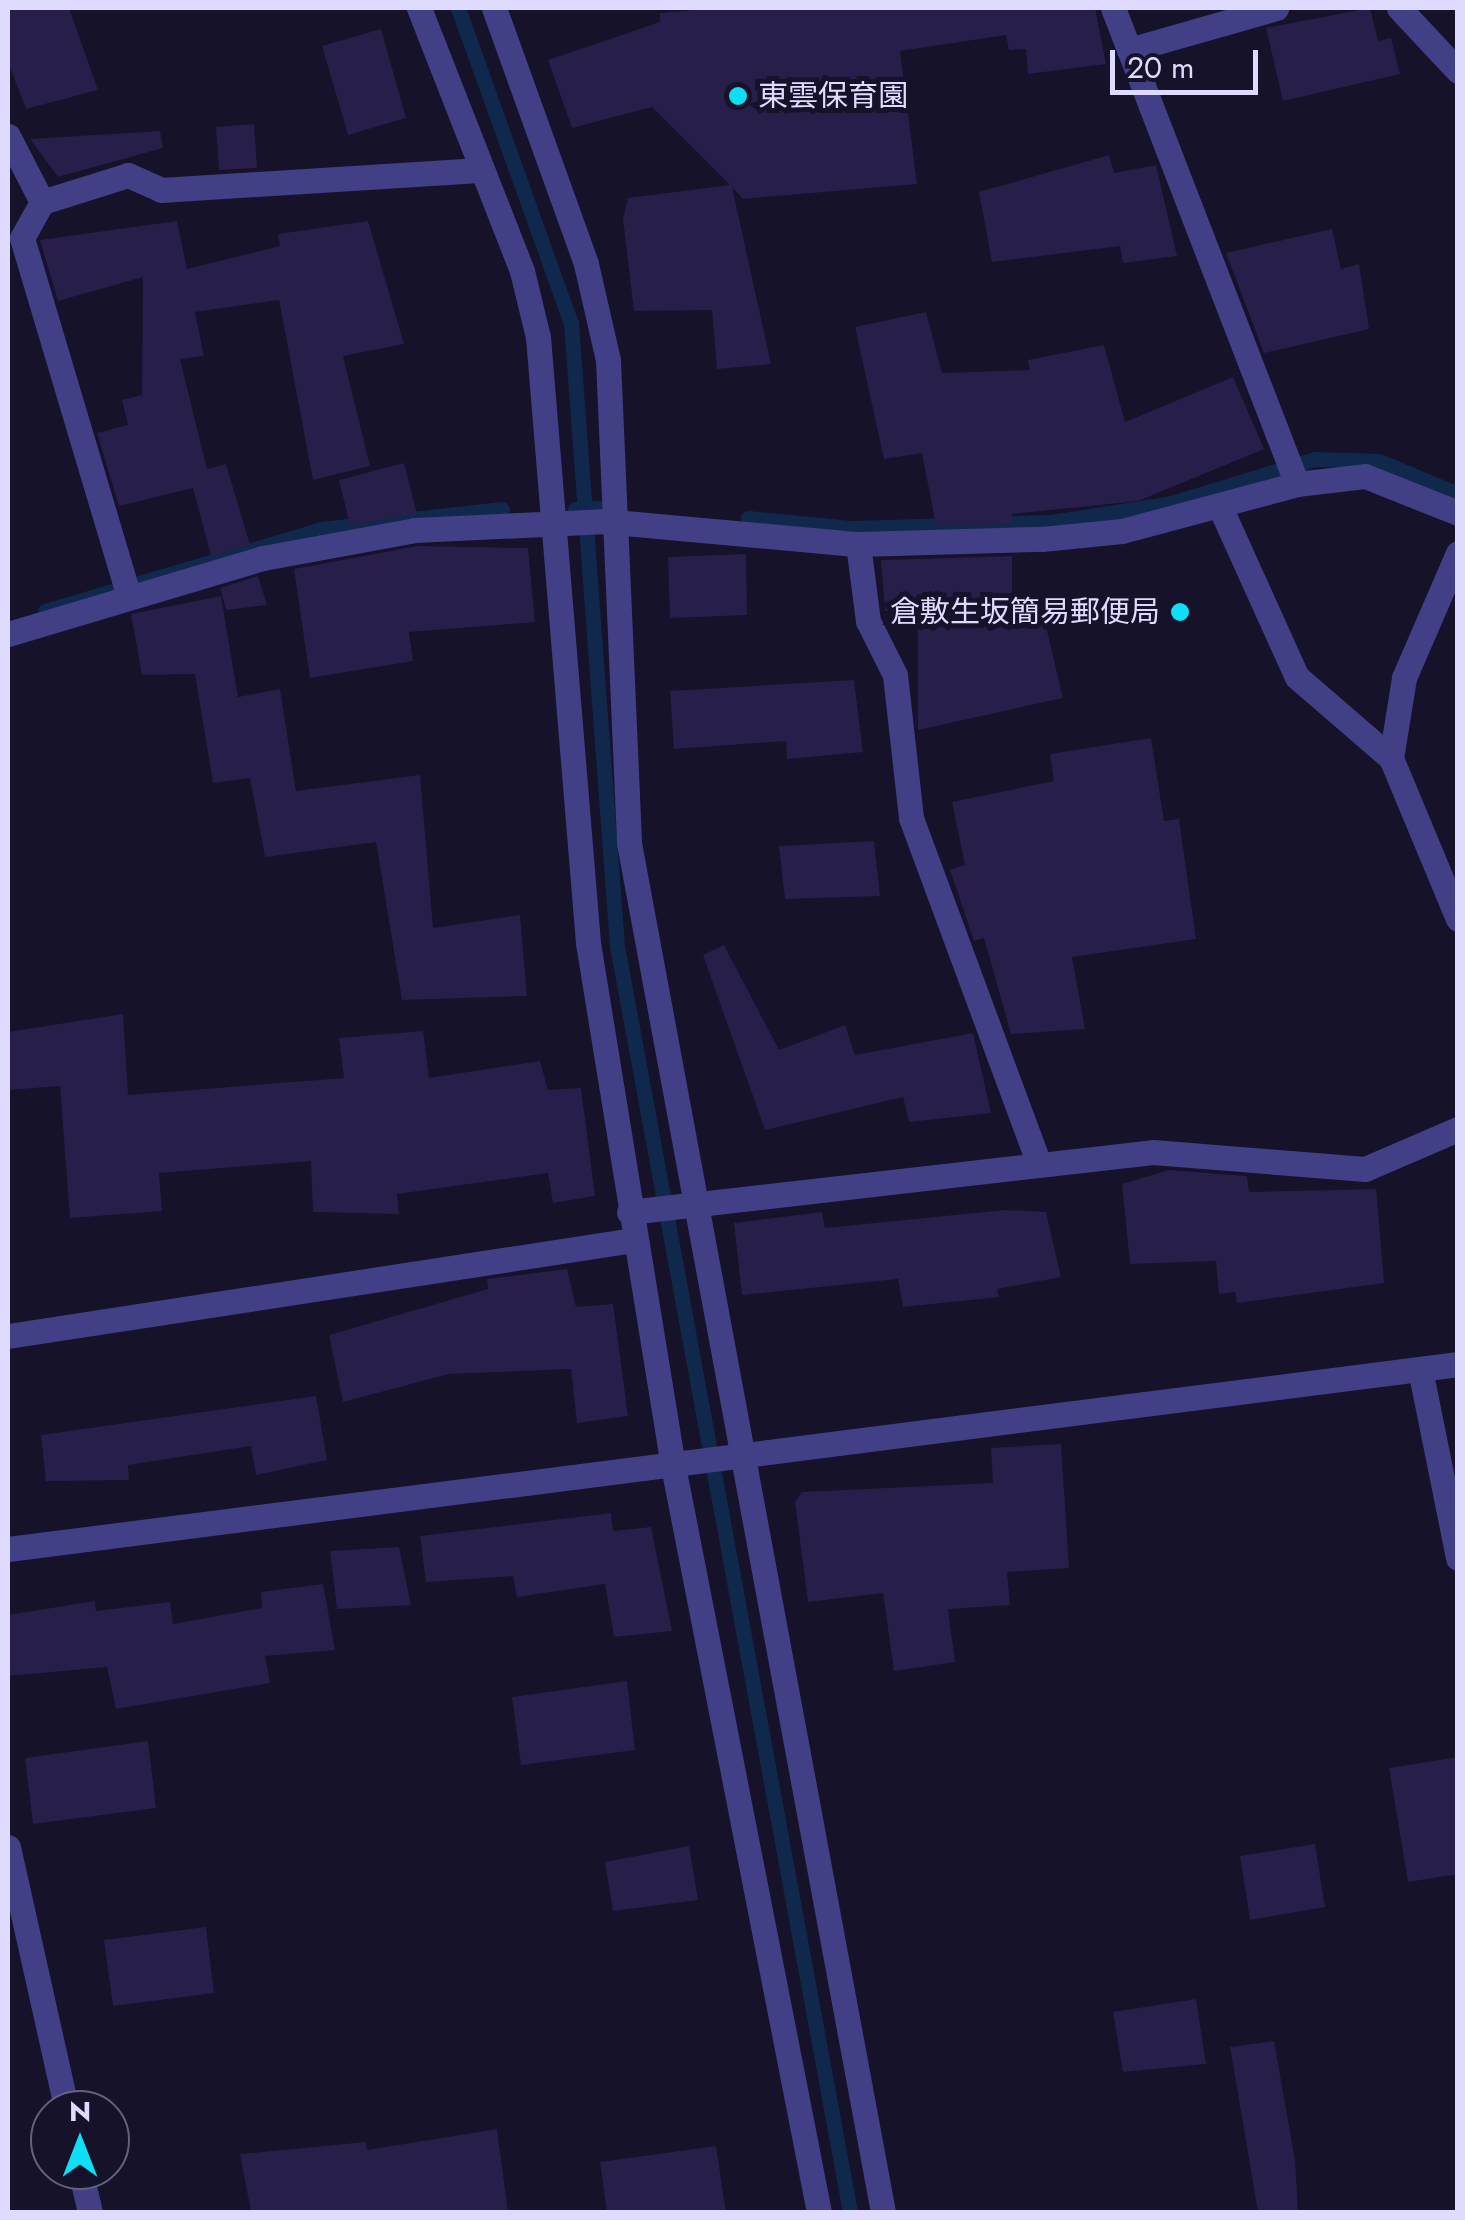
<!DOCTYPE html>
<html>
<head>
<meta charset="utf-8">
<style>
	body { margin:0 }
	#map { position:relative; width:1465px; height:2220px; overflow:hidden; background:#151229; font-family:Jost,"Noto Sans JP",sans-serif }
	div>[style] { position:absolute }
	.stream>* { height:15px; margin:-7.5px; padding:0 7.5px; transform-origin:7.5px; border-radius:7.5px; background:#11284d }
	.building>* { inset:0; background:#271e49 }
	.minor>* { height:25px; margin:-12.5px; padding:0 12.5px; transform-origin:12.5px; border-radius:12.5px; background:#413f86 }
	.dots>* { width:28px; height:28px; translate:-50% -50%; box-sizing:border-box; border:5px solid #151229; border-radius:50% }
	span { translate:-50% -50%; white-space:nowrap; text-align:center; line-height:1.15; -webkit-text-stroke:10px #151229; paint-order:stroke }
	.poi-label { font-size:30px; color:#dfdbfe }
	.left { translate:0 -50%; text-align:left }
	.right { translate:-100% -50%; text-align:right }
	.frame { position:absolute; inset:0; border:10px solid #dfdbfe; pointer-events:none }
	.north { position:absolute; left:30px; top:2090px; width:100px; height:100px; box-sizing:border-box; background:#151229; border:2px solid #66627e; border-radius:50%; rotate:0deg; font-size:28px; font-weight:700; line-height:40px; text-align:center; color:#dfdbfe }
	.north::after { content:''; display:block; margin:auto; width:35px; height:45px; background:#0fdff5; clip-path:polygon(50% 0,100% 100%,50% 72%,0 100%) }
	.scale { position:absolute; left:1110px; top:50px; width:148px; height:45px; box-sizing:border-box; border:5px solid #dfdbfe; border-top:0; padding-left:12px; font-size:30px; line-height:35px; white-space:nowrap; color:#dfdbfe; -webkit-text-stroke:8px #151229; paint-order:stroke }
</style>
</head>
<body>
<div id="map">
	<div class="stream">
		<i style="left:458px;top:8px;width:335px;rotate:70.3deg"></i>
		<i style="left:571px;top:323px;width:625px;rotate:85.78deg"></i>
		<i style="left:617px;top:946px;width:1287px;rotate:79.57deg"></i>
		<i style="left:575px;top:509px;width:27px;rotate:-2deg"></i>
		<i style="left:748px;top:518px;width:103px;rotate:5.5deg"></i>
		<i style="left:851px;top:528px;width:200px;rotate:-1.7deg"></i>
		<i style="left:1051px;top:522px;width:122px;rotate:-8.9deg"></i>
		<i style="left:1172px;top:503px;width:150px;rotate:-17.1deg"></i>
		<i style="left:1315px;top:459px;width:64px;rotate:1.8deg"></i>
		<i style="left:1379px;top:461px;width:86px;rotate:22.7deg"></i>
		<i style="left:45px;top:611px;width:288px;rotate:-16.5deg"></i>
		<i style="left:321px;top:529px;width:182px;rotate:-6.3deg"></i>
	</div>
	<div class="building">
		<i style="clip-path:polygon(8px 8px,69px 8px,98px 90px,26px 109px,8px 62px)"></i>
		<i style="clip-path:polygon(717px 8px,1095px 8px,1106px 64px,1028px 74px,1026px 49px,1009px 50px,1006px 35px,900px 51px,917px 184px,743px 199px,732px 187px,771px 364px,717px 369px,712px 310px,634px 311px,623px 219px,628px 198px,730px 185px,652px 107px,572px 128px,548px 60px,660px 22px,660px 13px)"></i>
		<i style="clip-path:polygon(1370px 8px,1378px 41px,1391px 38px,1400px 74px,1283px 101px,1266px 28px)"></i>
		<i style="clip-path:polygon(381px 29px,406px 118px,348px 135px,322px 46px)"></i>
		<i style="clip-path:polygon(254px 124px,257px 168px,219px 170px,216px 127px)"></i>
		<i style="clip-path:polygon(160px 131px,163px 148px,58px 177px,30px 139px)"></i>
		<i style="clip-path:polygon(1109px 155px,1114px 173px,1156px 165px,1177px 256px,1123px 263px,1120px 246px,992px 262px,979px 192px)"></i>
		<i style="clip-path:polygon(177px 221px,187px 269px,280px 246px,278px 234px,368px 221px,404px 344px,343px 356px,370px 466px,313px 480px,279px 300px,195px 312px,204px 356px,180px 359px,207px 469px,226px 464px,250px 545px,211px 556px,193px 488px,119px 506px,97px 433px,128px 425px,122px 400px,142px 395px,143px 277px,58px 301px,40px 240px)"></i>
		<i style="clip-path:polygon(1332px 229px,1341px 269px,1359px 264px,1369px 329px,1264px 353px,1226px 253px)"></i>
		<i style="clip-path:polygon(926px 312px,942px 373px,1030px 370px,1028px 360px,1104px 345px,1125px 422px,1233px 377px,1264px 449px,1138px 501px,1012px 514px,1012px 524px,936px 526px,922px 453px,884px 459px,855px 327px)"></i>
		<i style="clip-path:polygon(404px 463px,417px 514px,350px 525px,339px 480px)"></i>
		<i style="clip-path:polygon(417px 546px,528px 548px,535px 622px,409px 632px,413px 661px,310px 678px,294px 569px)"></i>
		<i style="clip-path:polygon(746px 554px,747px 615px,670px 618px,668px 557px)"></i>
		<i style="clip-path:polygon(1012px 556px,1012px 626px,1044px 618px,1063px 698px,918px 730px,918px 610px,885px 611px,881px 560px)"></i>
		<i style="clip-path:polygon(258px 576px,267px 605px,226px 610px,220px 588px)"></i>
		<i style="clip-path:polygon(221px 596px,238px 697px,280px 689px,296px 791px,420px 775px,433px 928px,520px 915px,527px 996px,402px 1000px,376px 842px,265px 857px,250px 778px,213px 783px,195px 674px,142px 675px,131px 614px)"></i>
		<i style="clip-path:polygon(854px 680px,863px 752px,787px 759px,786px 741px,674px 749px,670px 691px)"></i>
		<i style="clip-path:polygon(1151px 738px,1164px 821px,1179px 819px,1196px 939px,1072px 957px,1085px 1029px,1011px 1034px,984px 938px,974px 941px,950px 870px,965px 865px,952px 802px,1054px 781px,1050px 754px)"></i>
		<i style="clip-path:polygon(874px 841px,880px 896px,785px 899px,779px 846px)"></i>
		<i style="clip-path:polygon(724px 945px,779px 1050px,845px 1025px,855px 1055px,973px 1033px,991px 1113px,909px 1122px,903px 1097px,765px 1130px,703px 955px)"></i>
		<i style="clip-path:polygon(123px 1014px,128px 1095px,344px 1078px,339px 1038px,423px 1031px,429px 1078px,540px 1061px,548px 1090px,581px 1088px,595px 1196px,553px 1203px,548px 1173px,397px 1194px,399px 1214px,313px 1212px,311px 1161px,159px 1173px,162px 1211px,70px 1218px,60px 1086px,8px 1090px,8px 1032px)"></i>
		<i style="clip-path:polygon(1169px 1170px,1247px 1176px,1249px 1192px,1376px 1189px,1384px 1283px,1237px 1303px,1235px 1292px,1219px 1294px,1216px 1261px,1130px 1264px,1122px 1184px)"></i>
		<i style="clip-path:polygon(1005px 1210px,1046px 1212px,1061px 1277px,997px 1289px,999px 1297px,903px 1307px,898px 1279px,742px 1295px,734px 1223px,822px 1212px,825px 1228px)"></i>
		<i style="clip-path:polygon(567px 1269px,576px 1307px,613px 1304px,628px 1416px,577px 1423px,571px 1369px,449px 1374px,343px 1402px,329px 1335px,488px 1289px,487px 1279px)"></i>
		<i style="clip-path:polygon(316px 1396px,327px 1460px,256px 1475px,251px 1446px,128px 1465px,129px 1480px,46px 1481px,41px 1435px)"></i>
		<i style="clip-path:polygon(1061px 1444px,1069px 1568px,1007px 1572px,1010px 1605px,948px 1609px,955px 1662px,894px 1671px,883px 1593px,808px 1602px,795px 1502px,802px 1492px,993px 1483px,991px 1448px)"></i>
		<i style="clip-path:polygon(611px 1513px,613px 1531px,651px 1527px,672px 1631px,614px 1637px,605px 1584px,517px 1597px,513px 1576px,426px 1582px,420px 1536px)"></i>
		<i style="clip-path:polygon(399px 1547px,411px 1605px,337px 1609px,330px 1551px)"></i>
		<i style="clip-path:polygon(323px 1584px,335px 1650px,265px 1656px,270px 1683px,116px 1709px,107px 1667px,8px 1676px,8px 1615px,95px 1601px,96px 1611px,170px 1602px,173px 1624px,262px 1608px,261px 1592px)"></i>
		<i style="clip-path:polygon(627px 1681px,635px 1750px,521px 1765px,512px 1697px)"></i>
		<i style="clip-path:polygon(148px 1741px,156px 1808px,33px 1824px,25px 1758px)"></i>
		<i style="clip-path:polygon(1458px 1757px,1458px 1874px,1408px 1882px,1389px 1768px)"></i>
		<i style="clip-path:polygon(1315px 1844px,1325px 1907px,1250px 1920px,1240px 1856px)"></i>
		<i style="clip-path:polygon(689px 1846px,698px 1900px,613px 1911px,605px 1862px)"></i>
		<i style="clip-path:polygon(206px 1927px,214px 1993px,113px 2006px,104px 1940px)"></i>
		<i style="clip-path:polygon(1196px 1999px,1206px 2064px,1123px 2072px,1113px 2012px)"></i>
		<i style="clip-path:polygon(1274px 2041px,1295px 2160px,1298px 2212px,1258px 2212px,1230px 2047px)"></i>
		<i style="clip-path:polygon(497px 2129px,508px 2212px,251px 2212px,240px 2154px,366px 2142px,367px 2150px)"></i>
		<i style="clip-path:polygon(716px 2146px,726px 2212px,607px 2212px,600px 2162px)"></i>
	</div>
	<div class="minor">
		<i style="left:419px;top:8px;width:282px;rotate:68.6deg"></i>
		<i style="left:522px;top:271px;width:68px;rotate:76.4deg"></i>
		<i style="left:538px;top:337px;width:608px;rotate:85.28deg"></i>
		<i style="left:588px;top:943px;width:530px;rotate:80.77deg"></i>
		<i style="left:673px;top:1466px;width:760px;rotate:78.93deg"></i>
		<i style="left:494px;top:8px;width:272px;rotate:70.2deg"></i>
		<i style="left:586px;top:264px;width:98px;rotate:77.1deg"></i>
		<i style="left:608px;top:360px;width:483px;rotate:87.5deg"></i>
		<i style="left:629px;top:843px;width:1392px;rotate:79.49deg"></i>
		<i style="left:1113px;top:8px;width:510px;rotate:68.87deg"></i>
		<i style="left:1399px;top:8px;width:86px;rotate:46.9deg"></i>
		<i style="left:1129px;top:50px;width:153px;rotate:-15.9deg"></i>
		<i style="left:8px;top:136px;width:74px;rotate:62.7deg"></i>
		<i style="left:42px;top:202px;width:90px;rotate:-17.4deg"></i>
		<i style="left:128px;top:175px;width:36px;rotate:24deg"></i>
		<i style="left:161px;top:190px;width:319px;rotate:-3.6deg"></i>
		<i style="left:42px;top:202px;width:41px;rotate:119.1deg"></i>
		<i style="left:22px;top:238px;width:371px;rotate:73.4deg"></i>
		<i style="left:1221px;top:509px;width:184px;rotate:65.7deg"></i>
		<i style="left:1297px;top:677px;width:124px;rotate:40.8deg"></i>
		<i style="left:858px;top:544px;width:78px;rotate:82.6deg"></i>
		<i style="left:868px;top:621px;width:60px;rotate:63.4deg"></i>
		<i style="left:895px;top:675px;width:144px;rotate:83.6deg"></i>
		<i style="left:911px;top:818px;width:367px;rotate:69.7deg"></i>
		<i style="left:1458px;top:553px;width:136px;rotate:113.4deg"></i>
		<i style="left:1404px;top:678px;width:81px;rotate:99.2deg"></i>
		<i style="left:1391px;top:758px;width:174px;rotate:67.4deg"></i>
		<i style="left:8px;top:634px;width:266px;rotate:-16.6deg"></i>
		<i style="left:263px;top:558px;width:155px;rotate:-10.4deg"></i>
		<i style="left:415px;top:530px;width:188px;rotate:-2.7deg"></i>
		<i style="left:603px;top:521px;width:256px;rotate:5.2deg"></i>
		<i style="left:858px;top:544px;width:184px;rotate:-1.6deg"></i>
		<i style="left:1042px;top:539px;width:80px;rotate:-5.7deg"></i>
		<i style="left:1122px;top:531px;width:181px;rotate:-15deg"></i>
		<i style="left:1297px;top:484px;width:68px;rotate:-6.7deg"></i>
		<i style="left:1365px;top:476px;width:100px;rotate:21.7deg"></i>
		<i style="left:629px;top:1212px;width:527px;rotate:-6.53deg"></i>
		<i style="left:1153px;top:1152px;width:213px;rotate:4.6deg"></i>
		<i style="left:1365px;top:1169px;width:101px;rotate:-23.3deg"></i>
		<i style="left:8px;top:1336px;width:632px;rotate:-8.73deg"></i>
		<i style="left:1420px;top:1369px;width:193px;rotate:78.6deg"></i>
		<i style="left:8px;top:1549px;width:1462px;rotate:-7.27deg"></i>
		<i style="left:8px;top:1847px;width:270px;rotate:77.4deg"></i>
		<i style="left:80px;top:2170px;width:43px;rotate:76.6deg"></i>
	</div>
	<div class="dots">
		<i style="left:738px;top:96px;background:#0fdff5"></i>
		<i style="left:1180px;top:612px;background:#0fdff5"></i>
	</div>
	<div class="poi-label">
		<span class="left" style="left:758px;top:96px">東雲保育園</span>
		<span class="right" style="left:1160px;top:612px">倉敷生坂簡易郵便局</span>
	</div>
	<div class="frame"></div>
	<div class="north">N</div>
	<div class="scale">20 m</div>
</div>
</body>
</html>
